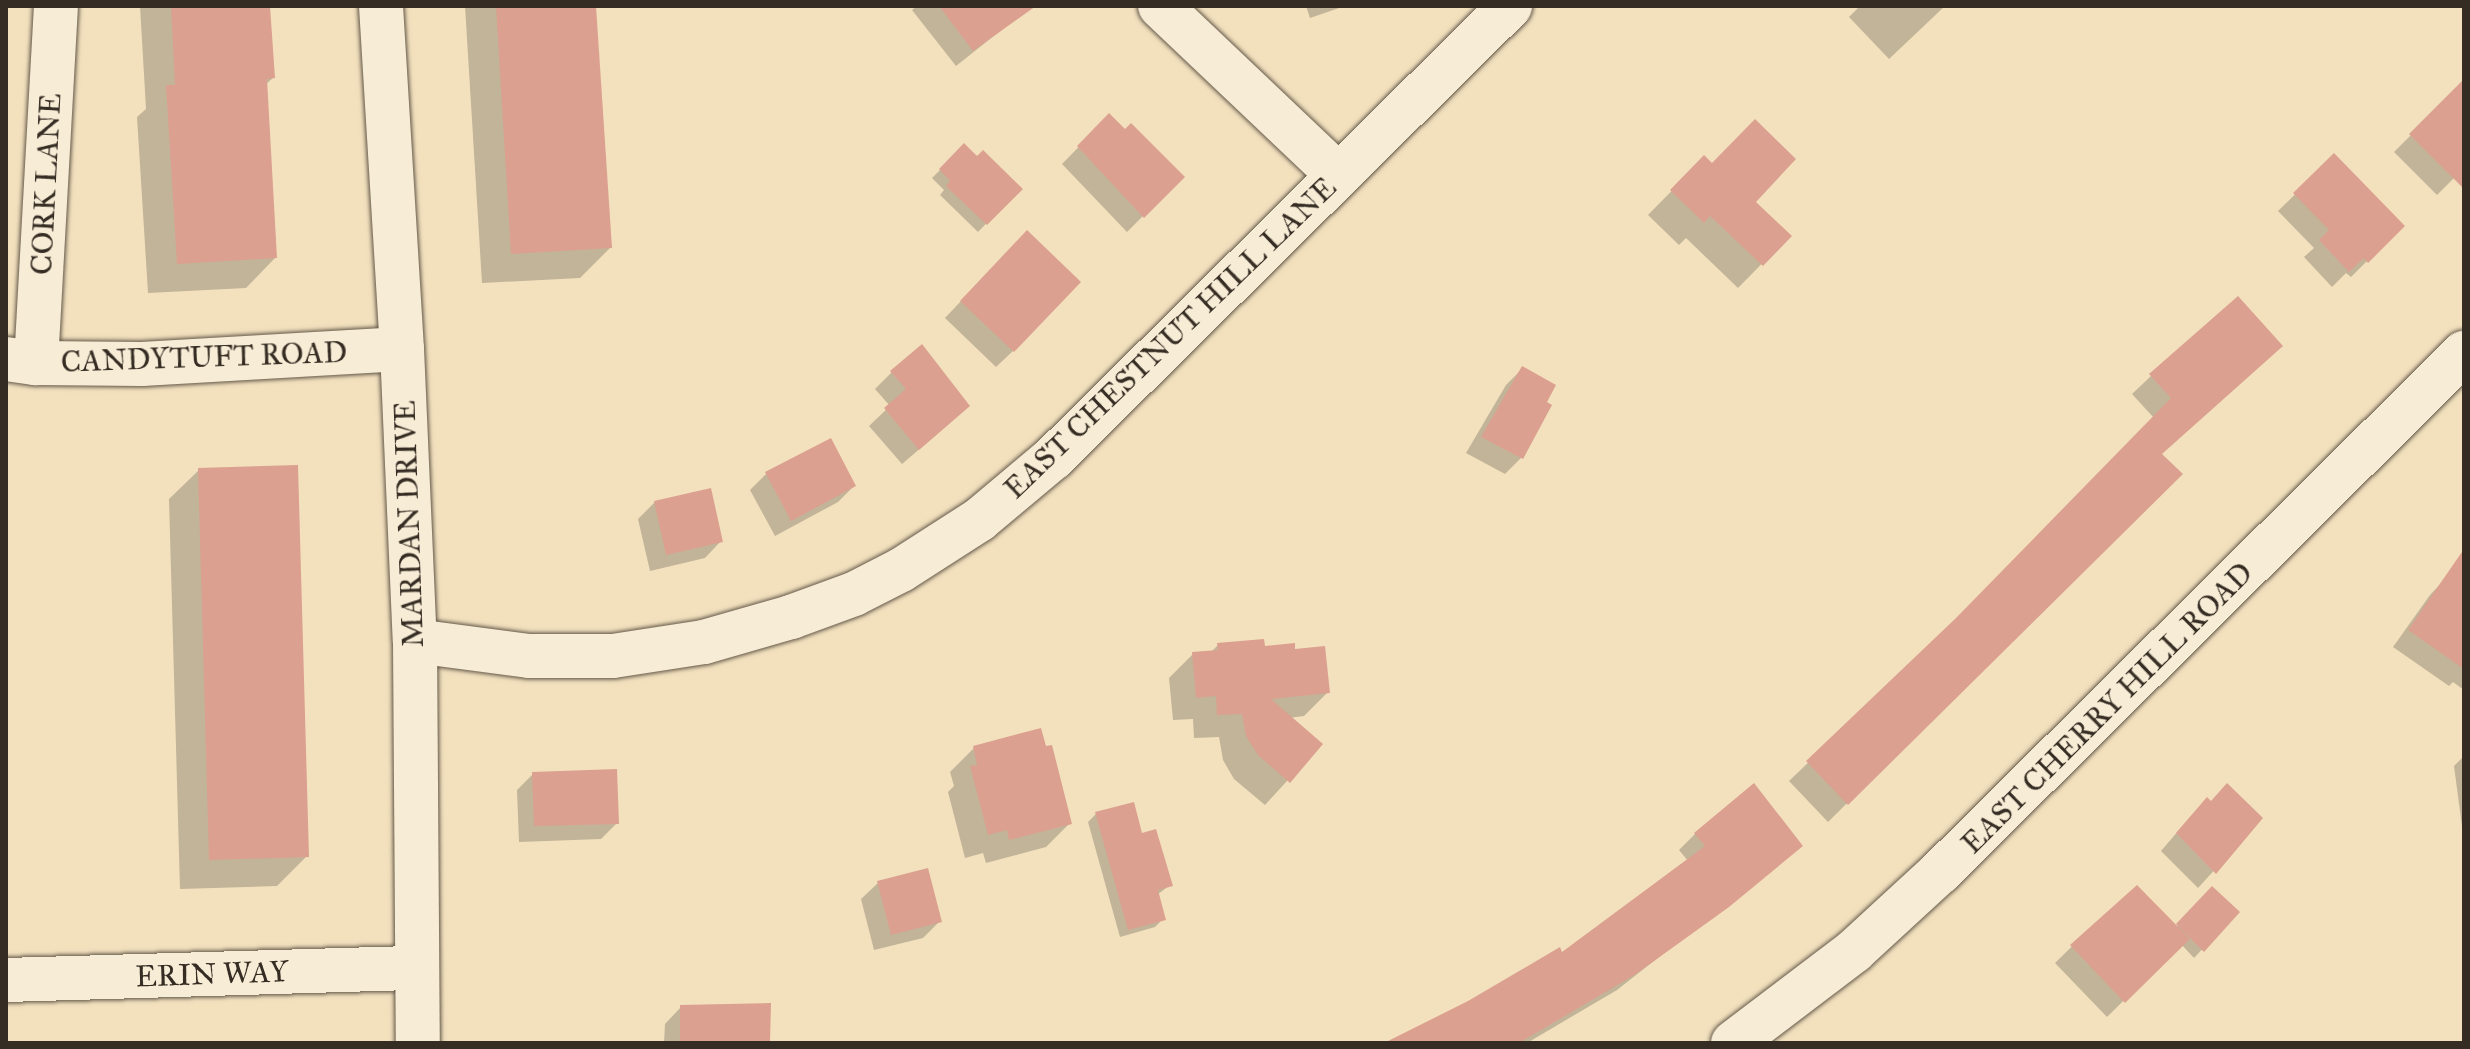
<!DOCTYPE html>
<html>
<head>
<meta charset="utf-8">
<style>
	body { margin:0 }
	#map { position:relative; width:2470px; height:1049px; overflow:hidden; background:#f3e1be; font-family:"IM FELL Great Primer",serif }
	div>[style] { position:absolute }
	.shadow>* { inset:0; background:#0003 }
	.building>* { inset:0; background:#dba08f }
	.roads { filter:drop-shadow(0 0 2px #64594a) drop-shadow(0 0 2px #64594a) }
	.street>* { height:44px; margin:-22px; padding:0 22px; transform-origin:22px; border-radius:22px; background:#f7ecd5 }
	.secondary>* { height:44px; margin:-22px; padding:0 22px; transform-origin:22px; border-radius:22px; background:#f7ecd5 }
	span { translate:-50% -50%; white-space:nowrap; text-align:center; line-height:1.15; -webkit-text-stroke:6px #f7ecd5; paint-order:stroke }
	.street-label { font-size:30px; color:#352c23 }
	.frame { position:absolute; inset:0; border:8px solid #352c23; pointer-events:none }
</style>
</head>
<body>
<div id="map">
	<div class="shadow">
		<i style="clip-path:polygon(140px 6px,268px 6px,273px 78px,265px 85px,275px 258px,246px 288px,148px 293px,137px 117px,146px 109px)"></i>
		<i style="clip-path:polygon(465px 6px,594px 6px,610px 248px,580px 278px,482px 283px)"></i>
		<i style="clip-path:polygon(917px 6px,1011px 6px,1019px 16px,956px 66px,912px 10px)"></i>
		<i style="clip-path:polygon(1306px 6px,1345px 6px,1310px 18px)"></i>
		<i style="clip-path:polygon(1860px 6px,1945px 6px,1889px 59px,1849px 17px)"></i>
		<i style="clip-path:polygon(2453px 93px,2464px 105px,2464px 168px,2437px 195px,2394px 152px)"></i>
		<i style="clip-path:polygon(1109px 116px,1182px 177px,1127px 232px,1062px 164px)"></i>
		<i style="clip-path:polygon(964px 146px,1020px 189px,978px 232px,940px 195px,944px 190px,932px 178px)"></i>
		<i style="clip-path:polygon(2334px 156px,2402px 226px,2351px 277px,2346px 273px,2332px 287px,2304px 257px,2314px 248px,2278px 211px)"></i>
		<i style="clip-path:polygon(1704px 158px,1789px 236px,1738px 288px,1686px 238px,1679px 245px,1648px 215px)"></i>
		<i style="clip-path:polygon(1010px 249px,1013px 351px,996px 367px,945px 318px)"></i>
		<i style="clip-path:polygon(2280px 346px,2160px 455px,2180px 474px,1828px 822px,1789px 781px,1951px 626px,2154px 418px,2132px 394px,2151px 376px)"></i>
		<i style="clip-path:polygon(1523px 368px,1521px 458px,1505px 474px,1466px 453px,1506px 385px)"></i>
		<i style="clip-path:polygon(892px 372px,951px 422px,902px 464px,869px 426px,890px 406px,875px 389px)"></i>
		<i style="clip-path:polygon(199px 470px,307px 856px,277px 886px,180px 889px,169px 499px)"></i>
		<i style="clip-path:polygon(766px 474px,854px 486px,838px 502px,775px 536px,750px 490px)"></i>
		<i style="clip-path:polygon(655px 502px,721px 541px,705px 558px,650px 571px,638px 519px)"></i>
		<i style="clip-path:polygon(2446px 578px,2464px 591px,2464px 690px,2453px 682px,2449px 686px,2393px 647px,2430px 595px)"></i>
		<i style="clip-path:polygon(1218px 645px,1293px 651px,1327px 693px,1304px 716px,1289px 718px,1320px 745px,1265px 805px,1234px 779px,1223px 760px,1219px 737px,1194px 738px,1193px 719px,1173px 720px,1169px 678px,1193px 654px,1211px 652px)"></i>
		<i style="clip-path:polygon(974px 748px,1070px 823px,1046px 847px,986px 863px,983px 853px,965px 858px,948px 792px,954px 786px,950px 772px)"></i>
		<i style="clip-path:polygon(2464px 756px,2464px 834px,2463px 834px,2454px 766px)"></i>
		<i style="clip-path:polygon(533px 774px,617px 823px,601px 839px,519px 842px,517px 790px)"></i>
		<i style="clip-path:polygon(1096px 814px,1140px 835px,1170px 885px,1157px 895px,1163px 919px,1155px 927px,1120px 937px,1088px 822px)"></i>
		<i style="clip-path:polygon(2191px 816px,2261px 819px,2198px 888px,2161px 851px)"></i>
		<i style="clip-path:polygon(1695px 834px,1800px 846px,1617px 990px,1527px 1043px,1389px 1043px,1562px 954px,1688px 861px,1679px 850px)"></i>
		<i style="clip-path:polygon(878px 883px,940px 921px,923px 938px,874px 950px,861px 899px)"></i>
		<i style="clip-path:polygon(2212px 888px,2237px 912px,2194px 958px,2181px 944px,2107px 1017px,2055px 963px,2107px 912px,2176px 927px)"></i>
		<i style="clip-path:polygon(681px 1007px,769px 1043px,664px 1043px,665px 1024px)"></i>
	</div>
	<div class="building">
		<i style="clip-path:polygon(171px 6px,270px 6px,275px 78px,267px 79px,277px 258px,177px 264px,166px 85px,175px 85px)"></i>
		<i style="clip-path:polygon(496px 6px,596px 6px,612px 248px,511px 254px)"></i>
		<i style="clip-path:polygon(939px 6px,1036px 6px,973px 51px)"></i>
		<i style="clip-path:polygon(2464px 79px,2464px 189px,2409px 134px)"></i>
		<i style="clip-path:polygon(1109px 113px,1125px 129px,1131px 123px,1185px 177px,1144px 218px,1077px 146px)"></i>
		<i style="clip-path:polygon(1755px 119px,1796px 159px,1756px 202px,1792px 236px,1763px 266px,1710px 216px,1704px 223px,1670px 190px,1704px 155px,1712px 163px)"></i>
		<i style="clip-path:polygon(964px 143px,977px 156px,983px 150px,1023px 189px,987px 225px,946px 186px,950px 181px,939px 169px)"></i>
		<i style="clip-path:polygon(2334px 153px,2405px 226px,2368px 263px,2364px 258px,2349px 272px,2319px 240px,2329px 230px,2293px 193px)"></i>
		<i style="clip-path:polygon(1027px 230px,1081px 282px,1014px 352px,960px 301px)"></i>
		<i style="clip-path:polygon(2238px 296px,2283px 346px,2162px 454px,2183px 474px,1848px 805px,1806px 761px,1956px 618px,2171px 398px,2149px 374px)"></i>
		<i style="clip-path:polygon(922px 344px,970px 406px,919px 450px,884px 408px,906px 389px,890px 371px)"></i>
		<i style="clip-path:polygon(1522px 366px,1556px 385px,1547px 402px,1552px 405px,1523px 459px,1481px 437px)"></i>
		<i style="clip-path:polygon(831px 438px,856px 486px,791px 521px,765px 472px)"></i>
		<i style="clip-path:polygon(298px 465px,309px 857px,209px 860px,198px 468px)"></i>
		<i style="clip-path:polygon(711px 488px,723px 542px,666px 555px,654px 501px)"></i>
		<i style="clip-path:polygon(2464px 549px,2464px 669px,2408px 630px)"></i>
		<i style="clip-path:polygon(1264px 639px,1265px 646px,1295px 643px,1295px 649px,1325px 646px,1330px 693px,1271px 699px,1323px 744px,1290px 783px,1258px 755px,1246px 736px,1242px 714px,1217px 715px,1216px 696px,1196px 698px,1192px 652px,1218px 650px,1217px 643px)"></i>
		<i style="clip-path:polygon(1041px 728px,1046px 746px,1052px 745px,1072px 824px,1009px 840px,1007px 830px,988px 835px,970px 766px,977px 765px,973px 746px)"></i>
		<i style="clip-path:polygon(617px 769px,619px 824px,534px 826px,532px 772px)"></i>
		<i style="clip-path:polygon(1754px 783px,1803px 846px,1729px 907px,1636px 974px,1519px 1043px,1384px 1043px,1468px 1001px,1560px 947px,1562px 952px,1705px 846px,1694px 833px)"></i>
		<i style="clip-path:polygon(2227px 783px,2263px 818px,2216px 874px,2176px 833px,2207px 797px,2211px 801px)"></i>
		<i style="clip-path:polygon(1134px 802px,1142px 833px,1156px 829px,1173px 886px,1158px 890px,1166px 920px,1128px 930px,1095px 812px)"></i>
		<i style="clip-path:polygon(928px 868px,942px 922px,891px 935px,877px 881px)"></i>
		<i style="clip-path:polygon(2137px 885px,2190px 939px,2125px 1003px,2070px 945px)"></i>
		<i style="clip-path:polygon(2212px 886px,2240px 912px,2204px 952px,2176px 924px)"></i>
		<i style="clip-path:polygon(771px 1003px,770px 1043px,680px 1043px,680px 1005px)"></i>
	</div>
	<div class="roads">
		<div class="street">
			<i style="left:381px;top:6px;width:344px;rotate:86.5deg"></i>
			<i style="left:402px;top:349px;width:292px;rotate:87.5deg"></i>
			<i style="left:415px;top:641px;width:402px;rotate:89.6deg"></i>
			<i style="left:1160px;top:6px;width:244px;rotate:43.5deg"></i>
			<i style="left:6px;top:359px;width:30px;rotate:8deg"></i>
			<i style="left:36px;top:363px;width:106px;rotate:0.5deg"></i>
			<i style="left:142px;top:364px;width:260px;rotate:-3.3deg"></i>
			<i style="left:36px;top:363px;width:358px;rotate:-86.8deg"></i>
			<i style="left:415px;top:641px;width:115px;rotate:7.5deg"></i>
			<i style="left:529px;top:656px;width:84px"></i>
			<i style="left:613px;top:656px;width:92px;rotate:-8.7deg"></i>
			<i style="left:704px;top:642px;width:91px;rotate:-16deg"></i>
			<i style="left:791px;top:617px;width:67px;rotate:-20.1deg"></i>
			<i style="left:854px;top:594px;width:53px;rotate:-27.1deg"></i>
			<i style="left:901px;top:570px;width:93px;rotate:-32.7deg"></i>
			<i style="left:979px;top:520px;width:97px;rotate:-40deg"></i>
			<i style="left:1053px;top:458px;width:643px;rotate:-44.68deg"></i>
			<i style="left:6px;top:980px;width:411px;rotate:-1.7deg"></i>
		</div>
		<div class="secondary">
			<i style="left:1733px;top:1043px;width:152px;rotate:-37.2deg"></i>
			<i style="left:1854px;top:951px;width:117px;rotate:-42.6deg"></i>
			<i style="left:1940px;top:872px;width:738px;rotate:-44.73deg"></i>
		</div>
	</div>
	<div class="street-label">
		<span style="left:46px;top:184px;rotate:-87deg">CORK LANE</span>
		<span style="left:1170px;top:338px;rotate:-44deg">EAST CHESTNUT HILL LANE</span>
		<span style="left:204px;top:357px;rotate:-2deg">CANDYTUFT ROAD</span>
		<span style="left:409px;top:524px;rotate:-92deg">MARDAN DRIVE</span>
		<span style="left:2107px;top:708px;rotate:-45deg">EAST CHERRY HILL ROAD</span>
		<span style="left:212px;top:974px;rotate:-2deg">ERIN WAY</span>
	</div>
	<div class="frame"></div>
</div>
</body>
</html>
